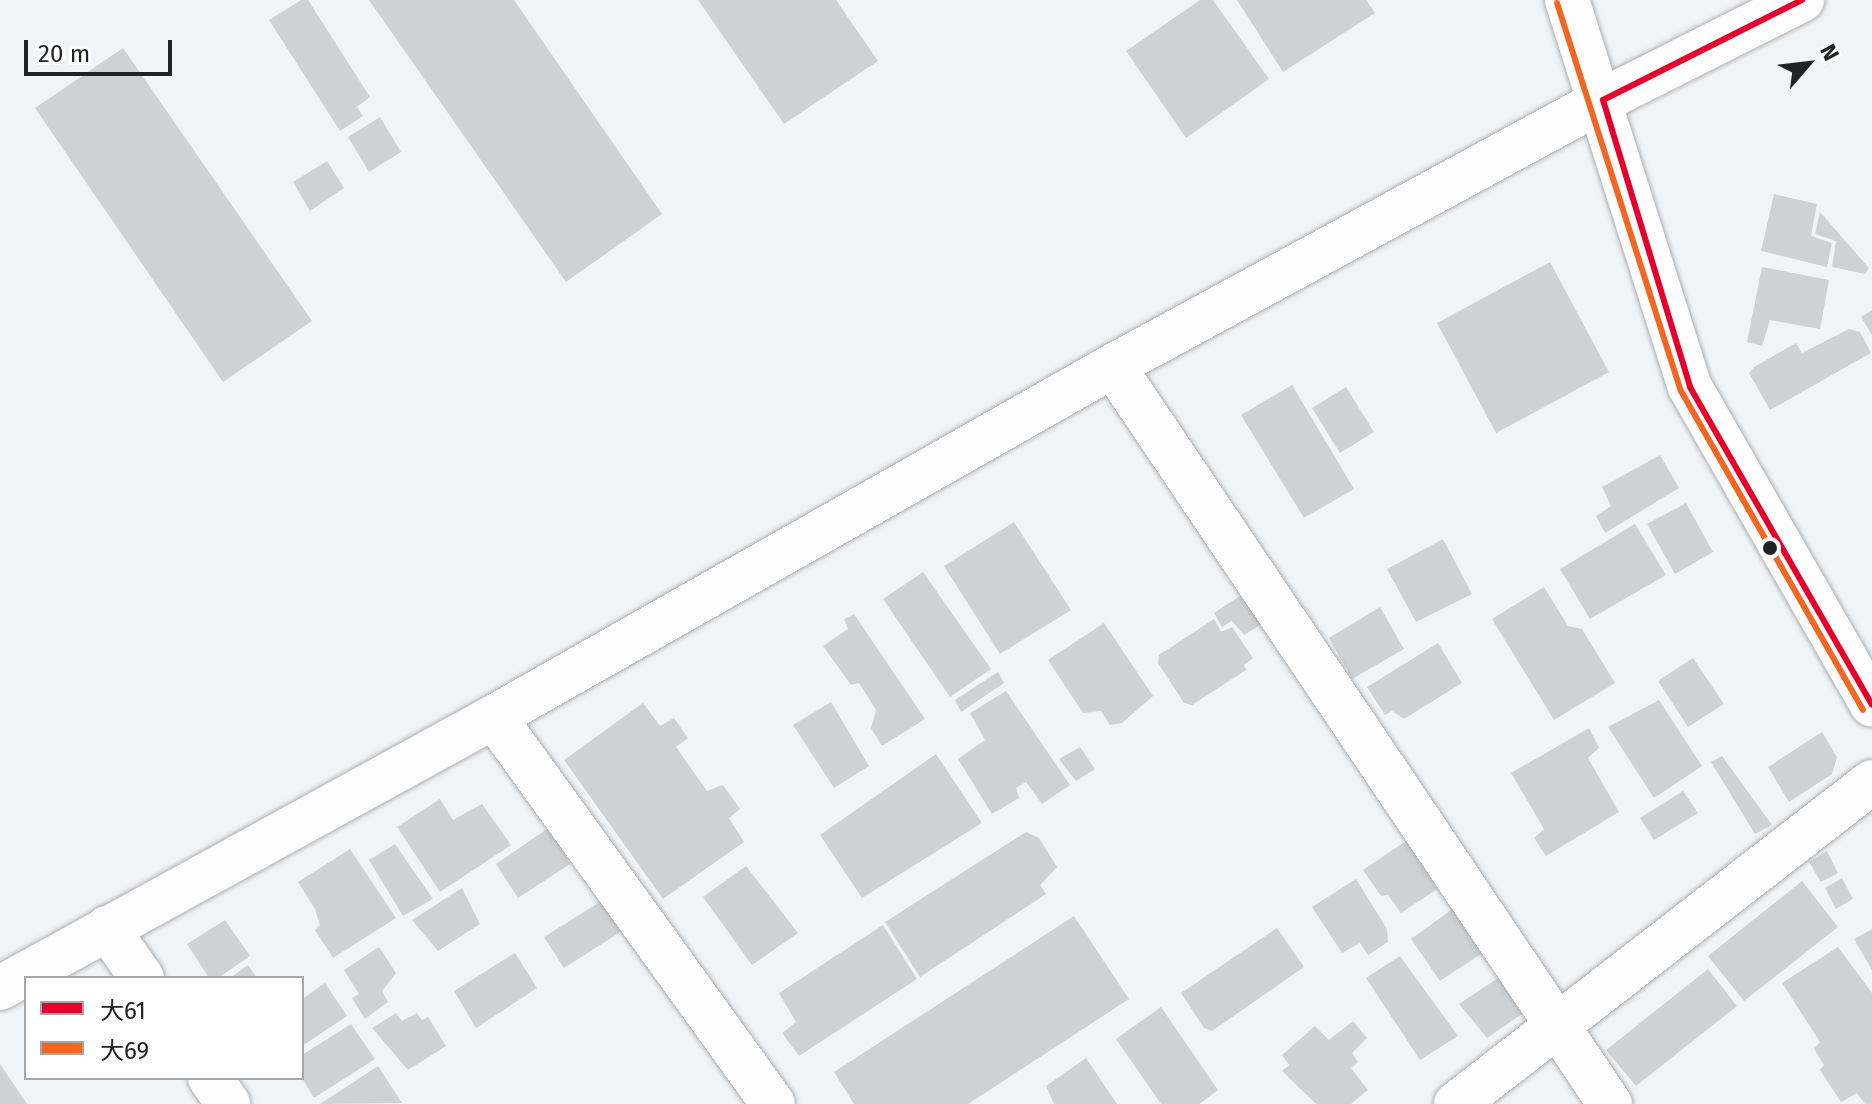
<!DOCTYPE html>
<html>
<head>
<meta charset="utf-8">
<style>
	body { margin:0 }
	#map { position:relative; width:1872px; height:1104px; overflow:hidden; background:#f1f4f7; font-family:"Fira Sans","Noto Sans JP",sans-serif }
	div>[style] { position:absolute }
	.building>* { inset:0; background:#cfd2d4 }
	.roads { filter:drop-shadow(0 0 2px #acaeb0) drop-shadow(0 0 2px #acaeb0) }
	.minor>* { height:44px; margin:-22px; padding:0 22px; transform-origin:22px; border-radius:22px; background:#fdfdfe }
	.tertiary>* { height:44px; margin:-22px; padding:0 22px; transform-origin:22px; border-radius:22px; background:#fdfdfe }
	.bus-1>* { height:6px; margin:-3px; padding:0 3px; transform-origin:3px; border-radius:3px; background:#e4002b }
	.bus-2>* { height:6px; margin:-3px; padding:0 3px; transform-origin:3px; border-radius:3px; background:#f26522 }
	.dots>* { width:22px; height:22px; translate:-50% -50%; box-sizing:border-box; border:4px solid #fff; border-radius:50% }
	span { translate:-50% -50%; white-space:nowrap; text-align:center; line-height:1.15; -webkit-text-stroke:6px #fff; paint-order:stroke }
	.legend { position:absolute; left:24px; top:976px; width:280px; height:104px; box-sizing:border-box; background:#fff; border:2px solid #a6a7a7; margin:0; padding:10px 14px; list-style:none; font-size:24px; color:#202223 }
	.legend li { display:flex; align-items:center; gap:16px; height:40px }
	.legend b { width:40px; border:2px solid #a6a7a7 }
	.north { position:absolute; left:1768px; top:24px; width:80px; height:80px; -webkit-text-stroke:6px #fff; paint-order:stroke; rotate:62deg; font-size:22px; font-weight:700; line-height:32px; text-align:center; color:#202223 }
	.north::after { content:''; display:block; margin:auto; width:28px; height:36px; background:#202223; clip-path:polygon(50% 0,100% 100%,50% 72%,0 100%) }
	.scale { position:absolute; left:24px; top:40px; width:148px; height:36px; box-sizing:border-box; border:4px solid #202223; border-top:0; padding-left:10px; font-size:24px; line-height:28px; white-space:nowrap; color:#202223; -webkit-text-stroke:6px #fff; paint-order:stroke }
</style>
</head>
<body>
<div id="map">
	<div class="building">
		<i style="clip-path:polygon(301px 0,308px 0,370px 97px,357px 107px,363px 116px,340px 131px,269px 20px)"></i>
		<i style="clip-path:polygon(369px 0,514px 0,662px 214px,566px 282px)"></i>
		<i style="clip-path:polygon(698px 0,836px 0,878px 61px,784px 124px)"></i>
		<i style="clip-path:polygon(1200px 0,1213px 0,1269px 79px,1186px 138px,1126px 51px)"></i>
		<i style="clip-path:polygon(1237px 0,1366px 0,1375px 13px,1283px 72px)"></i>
		<i style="clip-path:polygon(123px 48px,312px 321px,223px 382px,35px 108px)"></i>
		<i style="clip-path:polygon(380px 117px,401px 152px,369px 172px,348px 137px)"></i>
		<i style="clip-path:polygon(327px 161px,344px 188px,310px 211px,293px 182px)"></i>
		<i style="clip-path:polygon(1774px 194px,1817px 204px,1811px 236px,1832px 243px,1827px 267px,1761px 251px)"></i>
		<i style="clip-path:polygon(1820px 212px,1869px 268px,1865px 274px,1832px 267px,1836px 241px,1815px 234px)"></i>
		<i style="clip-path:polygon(1550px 262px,1609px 372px,1496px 433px,1437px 323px)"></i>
		<i style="clip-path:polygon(1762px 267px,1829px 280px,1820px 329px,1770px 320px,1762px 346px,1747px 342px)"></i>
		<i style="clip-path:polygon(1872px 310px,1872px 335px,1861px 317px)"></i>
		<i style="clip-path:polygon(1849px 329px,1860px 332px,1871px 353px,1770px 410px,1749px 373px,1754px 367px,1796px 343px,1802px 353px)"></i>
		<i style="clip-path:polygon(1292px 385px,1354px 489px,1304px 518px,1241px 415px)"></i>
		<i style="clip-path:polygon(1346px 387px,1374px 432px,1340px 453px,1312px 408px)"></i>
		<i style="clip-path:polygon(1660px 455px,1679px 488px,1605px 533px,1596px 516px,1611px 506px,1602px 487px)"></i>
		<i style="clip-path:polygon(1686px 503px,1713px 552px,1675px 574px,1647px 524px)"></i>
		<i style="clip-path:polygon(1014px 522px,1071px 610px,1000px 654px,944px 566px)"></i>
		<i style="clip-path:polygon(1635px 524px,1666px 575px,1590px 619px,1560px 569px)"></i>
		<i style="clip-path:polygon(1443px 539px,1472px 594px,1416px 622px,1387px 569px)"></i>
		<i style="clip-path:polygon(923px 572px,991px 669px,950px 697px,883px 599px)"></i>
		<i style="clip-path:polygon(1544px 587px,1568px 626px,1582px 629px,1615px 683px,1554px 720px,1492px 619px)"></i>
		<i style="clip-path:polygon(1243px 594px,1262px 624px,1244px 635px,1232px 621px,1222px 627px,1214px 613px)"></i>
		<i style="clip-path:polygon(1380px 607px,1404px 649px,1352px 679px,1329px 638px)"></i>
		<i style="clip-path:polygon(854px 614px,925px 719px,882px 746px,871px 728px,876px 710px,859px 683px,851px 685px,823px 646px,848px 629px,844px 619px)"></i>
		<i style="clip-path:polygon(1214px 619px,1221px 632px,1232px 627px,1253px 658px,1244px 665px,1246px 670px,1192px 705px,1184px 703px,1158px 663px,1159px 655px)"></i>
		<i style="clip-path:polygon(1104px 623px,1153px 696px,1122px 723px,1110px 725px,1101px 711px,1083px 713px,1048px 660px)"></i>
		<i style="clip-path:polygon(1438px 643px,1462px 683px,1404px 719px,1392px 711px,1385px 715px,1367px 687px)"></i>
		<i style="clip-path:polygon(1693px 658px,1724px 704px,1688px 727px,1658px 681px)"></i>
		<i style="clip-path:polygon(998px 672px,1004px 683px,961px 712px,955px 700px)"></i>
		<i style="clip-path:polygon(1006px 691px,1070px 785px,1042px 804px,1026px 782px,1016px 788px,1019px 798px,992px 814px,958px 759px,985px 740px,970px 713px)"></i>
		<i style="clip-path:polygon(1659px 700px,1702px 766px,1654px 798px,1608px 727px)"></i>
		<i style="clip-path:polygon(831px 702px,869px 766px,834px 788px,793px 725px)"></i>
		<i style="clip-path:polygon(643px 703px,660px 726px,674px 718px,688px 738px,676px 747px,707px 791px,723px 785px,740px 809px,729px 818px,744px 842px,663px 899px,564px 760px)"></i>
		<i style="clip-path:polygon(1589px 728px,1599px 748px,1588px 758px,1619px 812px,1546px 856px,1534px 838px,1544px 829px,1511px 773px)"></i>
		<i style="clip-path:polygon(1822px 732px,1837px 757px,1832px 774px,1789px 802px,1768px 767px)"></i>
		<i style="clip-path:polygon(1080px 747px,1095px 769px,1076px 781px,1059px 759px)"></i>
		<i style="clip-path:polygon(936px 754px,982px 823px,862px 898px,820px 835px)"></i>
		<i style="clip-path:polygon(1722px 756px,1772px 825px,1755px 834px,1711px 762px)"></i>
		<i style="clip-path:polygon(1683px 791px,1698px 813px,1654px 840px,1640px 818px)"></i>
		<i style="clip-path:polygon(440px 799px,453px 820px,482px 804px,511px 845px,440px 892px,397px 827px)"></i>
		<i style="clip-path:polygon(550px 827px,570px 864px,518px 898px,496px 864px)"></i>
		<i style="clip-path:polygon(1026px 832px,1039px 838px,1057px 867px,1040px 885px,1046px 894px,920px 977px,885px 922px)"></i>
		<i style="clip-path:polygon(1409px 839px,1437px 889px,1401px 913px,1388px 895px,1381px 896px,1363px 870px)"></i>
		<i style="clip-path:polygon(395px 844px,433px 899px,403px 916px,369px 860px)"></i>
		<i style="clip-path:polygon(350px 849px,396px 918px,333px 958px,315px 930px,320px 925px,315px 909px,298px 882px)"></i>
		<i style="clip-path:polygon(1827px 851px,1838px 873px,1821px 882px,1809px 862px)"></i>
		<i style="clip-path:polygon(746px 866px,798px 933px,752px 965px,703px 897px)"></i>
		<i style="clip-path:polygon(1842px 878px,1853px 899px,1836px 909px,1825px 888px)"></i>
		<i style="clip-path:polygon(1356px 879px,1387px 929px,1388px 942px,1368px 955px,1360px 943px,1342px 953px,1312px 907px)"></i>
		<i style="clip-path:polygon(1802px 881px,1838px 927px,1744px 1001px,1708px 956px)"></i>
		<i style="clip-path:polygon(462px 888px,480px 924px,438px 951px,412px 920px)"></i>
		<i style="clip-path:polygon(603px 900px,622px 931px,564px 968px,544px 937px)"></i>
		<i style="clip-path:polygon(1454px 908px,1484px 952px,1440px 981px,1411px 939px)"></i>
		<i style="clip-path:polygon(1074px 916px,1129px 999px,968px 1104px,854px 1104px,834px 1072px)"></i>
		<i style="clip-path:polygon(225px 920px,250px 956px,218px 978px,209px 978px,187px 944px)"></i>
		<i style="clip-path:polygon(883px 925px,917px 979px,799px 1056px,782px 1033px,796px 1022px,779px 993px)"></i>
		<i style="clip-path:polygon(1277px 928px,1304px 967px,1212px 1031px,1204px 1028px,1181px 993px)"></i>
		<i style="clip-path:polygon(1872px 929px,1872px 970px,1854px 939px)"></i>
		<i style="clip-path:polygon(379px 947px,396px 973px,382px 991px,388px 1002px,365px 1019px,352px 998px,359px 994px,344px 970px)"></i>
		<i style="clip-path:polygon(1838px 947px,1872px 993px,1872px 1104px,1865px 1104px,1857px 1093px,1841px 1102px,1820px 1070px,1824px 1065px,1814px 1049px,1820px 1042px,1782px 983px)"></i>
		<i style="clip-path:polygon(515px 953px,537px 988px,476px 1028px,454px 991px)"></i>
		<i style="clip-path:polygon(1400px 956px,1458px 1036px,1420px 1060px,1366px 978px)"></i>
		<i style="clip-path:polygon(248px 965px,257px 978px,230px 978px)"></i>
		<i style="clip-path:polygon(1708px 969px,1737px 1006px,1636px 1086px,1606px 1050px)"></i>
		<i style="clip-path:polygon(1498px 978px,1522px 1014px,1487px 1038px,1459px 1004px)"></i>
		<i style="clip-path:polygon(325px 983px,347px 1016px,302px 1046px,302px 999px)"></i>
		<i style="clip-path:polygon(1161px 1007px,1218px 1090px,1199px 1104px,1161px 1104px,1116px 1039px)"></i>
		<i style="clip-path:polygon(396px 1013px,402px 1021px,417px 1013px,422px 1020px,428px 1017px,446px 1046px,408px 1070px,372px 1028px)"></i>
		<i style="clip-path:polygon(1353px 1021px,1367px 1038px,1352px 1053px,1358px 1062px,1351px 1068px,1368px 1090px,1351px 1104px,1316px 1104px,1282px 1071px,1289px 1065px,1282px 1055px,1315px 1026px,1329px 1040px)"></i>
		<i style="clip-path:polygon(351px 1024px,375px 1059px,314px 1098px,302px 1078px,302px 1055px)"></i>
		<i style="clip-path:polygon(1086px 1058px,1117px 1104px,1054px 1104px,1046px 1086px)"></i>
		<i style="clip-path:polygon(0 1064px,27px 1104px,0 1104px)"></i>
		<i style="clip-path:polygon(378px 1066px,402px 1103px,320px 1104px)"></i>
	</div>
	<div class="roads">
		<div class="minor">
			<i style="left:1113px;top:366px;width:890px;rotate:56.04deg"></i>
			<i style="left:494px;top:717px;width:477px;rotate:54.2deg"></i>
			<i style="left:107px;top:928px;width:61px;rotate:55deg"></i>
			<i style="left:210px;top:1078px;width:32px;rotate:55deg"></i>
			<i style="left:1456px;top:1104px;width:526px;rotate:-37.74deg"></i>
		</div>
		<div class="tertiary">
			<i style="left:1567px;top:0;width:406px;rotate:72.4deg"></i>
			<i style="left:1690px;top:387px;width:366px;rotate:60.2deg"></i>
			<i style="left:0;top:988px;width:563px;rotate:-28.75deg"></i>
			<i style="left:494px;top:717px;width:712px;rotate:-29.56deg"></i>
			<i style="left:1113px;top:366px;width:558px;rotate:-28.5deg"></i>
			<i style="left:1603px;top:100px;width:223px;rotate:-26.7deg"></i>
		</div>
	</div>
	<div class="bus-1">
		<i style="left:1603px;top:100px;width:300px;rotate:73.1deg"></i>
		<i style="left:1690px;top:387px;width:366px;rotate:60.2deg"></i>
		<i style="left:1603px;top:100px;width:223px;rotate:-26.7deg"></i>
	</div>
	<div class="bus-2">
		<i style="left:1557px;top:3px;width:407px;rotate:72.3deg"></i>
		<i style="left:1681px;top:391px;width:367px;rotate:60.3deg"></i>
	</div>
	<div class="dots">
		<i style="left:1770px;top:548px;background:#202223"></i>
	</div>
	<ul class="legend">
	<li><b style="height:10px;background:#e4002b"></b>大61</li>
	<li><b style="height:10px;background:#f26522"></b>大69</li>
	</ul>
	<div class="north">N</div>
	<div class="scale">20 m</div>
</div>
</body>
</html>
